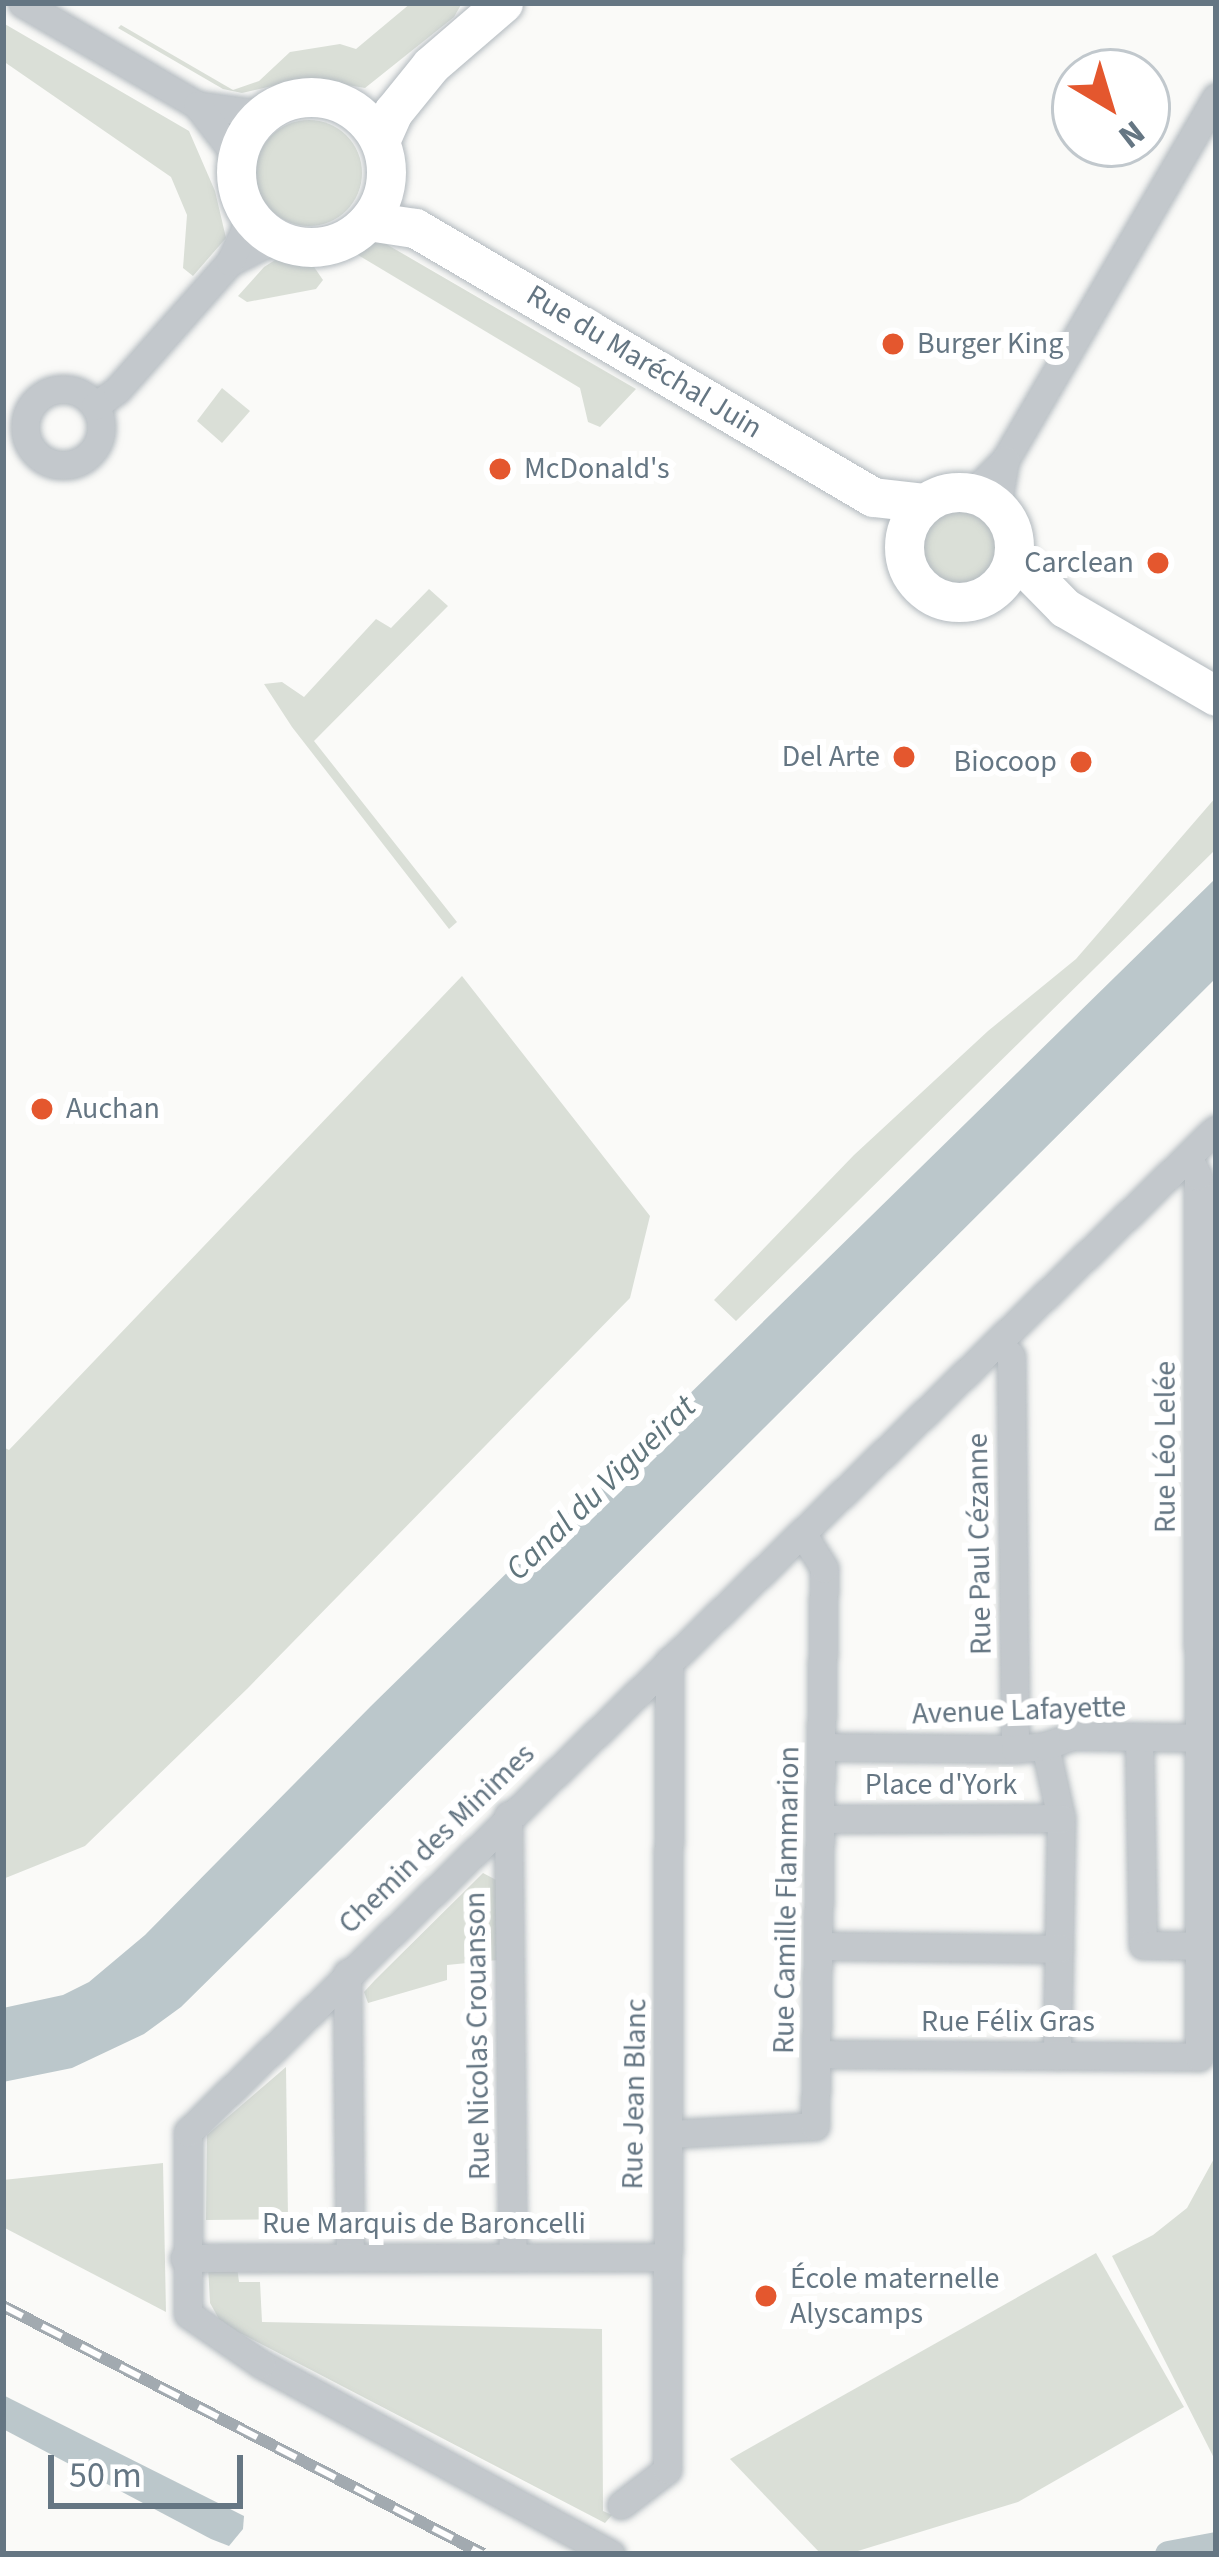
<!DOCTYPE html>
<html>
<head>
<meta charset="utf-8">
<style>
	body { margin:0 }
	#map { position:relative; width:1219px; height:2557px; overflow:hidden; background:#fafaf8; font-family:"Source Sans 3",sans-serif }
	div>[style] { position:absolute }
	.green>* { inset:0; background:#dadfd7 }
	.round { border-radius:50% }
	.water>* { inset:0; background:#bbc7cb }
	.canal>* { height:27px; margin:-13.5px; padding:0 13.5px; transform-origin:13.5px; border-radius:13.5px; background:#bbc7cb }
	.roads { filter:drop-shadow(0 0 3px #b3babf) drop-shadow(0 0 3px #b3babf) }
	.minor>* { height:27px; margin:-13.5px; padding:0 13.5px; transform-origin:13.5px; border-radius:13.5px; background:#c3c8cc }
	.minor>.ring { margin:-13.5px; padding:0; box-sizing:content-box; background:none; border:27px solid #c3c8cc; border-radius:50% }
	.secondary>* { height:39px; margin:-19.5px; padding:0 19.5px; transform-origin:19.5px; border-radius:19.5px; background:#fff }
	.secondary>.ring { margin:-19.5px; padding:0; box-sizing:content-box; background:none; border:39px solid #fff; border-radius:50% }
	.rail>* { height:12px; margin-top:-6px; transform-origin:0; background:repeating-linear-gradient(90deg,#fff 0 22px,#a2aab0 0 44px); box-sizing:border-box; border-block:3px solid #a2aab0 }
	.dots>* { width:33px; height:33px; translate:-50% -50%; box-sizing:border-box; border:6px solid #fff; border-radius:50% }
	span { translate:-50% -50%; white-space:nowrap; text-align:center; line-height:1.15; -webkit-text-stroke:12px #fff; paint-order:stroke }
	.poi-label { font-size:30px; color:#657683 }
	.left { translate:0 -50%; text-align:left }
	.right { translate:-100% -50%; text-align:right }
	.street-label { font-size:30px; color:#657683 }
	.water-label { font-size:33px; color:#60757c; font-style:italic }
	.frame { position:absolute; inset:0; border:6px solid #657683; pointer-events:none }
	.north { position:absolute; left:1051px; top:48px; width:120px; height:120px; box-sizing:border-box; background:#fff; border:3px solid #c1c8cd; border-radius:50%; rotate:142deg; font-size:33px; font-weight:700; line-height:48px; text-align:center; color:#657683 }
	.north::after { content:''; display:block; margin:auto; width:42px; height:54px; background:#e4572e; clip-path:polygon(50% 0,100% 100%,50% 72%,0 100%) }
	.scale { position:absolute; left:48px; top:2455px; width:195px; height:54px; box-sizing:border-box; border:6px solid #657683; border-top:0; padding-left:15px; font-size:36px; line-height:42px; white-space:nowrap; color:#657683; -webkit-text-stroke:9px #fff; paint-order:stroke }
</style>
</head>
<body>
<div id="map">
	<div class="green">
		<i style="clip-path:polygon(411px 3px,462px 3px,454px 17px,365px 88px,306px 78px,242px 93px,223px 89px,118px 28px,121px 25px,233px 90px,259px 81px,290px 52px,340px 44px,356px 49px)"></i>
		<i style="clip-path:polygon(3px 23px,189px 131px,215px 191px,226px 238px,193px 276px,183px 268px,187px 215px,171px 177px,3px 61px)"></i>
		<i class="round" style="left:256px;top:120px;width:106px;height:106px"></i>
		<i style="clip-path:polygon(374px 237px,636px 389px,600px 427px,588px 422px,580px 388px,358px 255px)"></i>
		<i style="clip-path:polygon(288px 252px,312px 264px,323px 280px,316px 289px,247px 302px,238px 296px,264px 267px)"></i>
		<i style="clip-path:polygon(222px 388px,250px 411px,222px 443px,197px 421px)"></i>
		<i class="round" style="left:920px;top:510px;width:78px;height:78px"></i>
		<i style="clip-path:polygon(429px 589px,448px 606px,314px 741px,457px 922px,449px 929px,292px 727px,264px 684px,282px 682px,304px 697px,376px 619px,391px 628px)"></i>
		<i style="clip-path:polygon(1216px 797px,1216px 849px,736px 1321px,714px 1300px,854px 1155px,988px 1031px,1076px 959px)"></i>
		<i style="clip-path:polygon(462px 976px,650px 1216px,630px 1298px,248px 1688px,85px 1846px,3px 1879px,3px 1447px,9px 1450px)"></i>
		<i style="clip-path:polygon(483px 1873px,500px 1882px,498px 1960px,447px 1965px,447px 1980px,368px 2003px,364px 1992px,375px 1980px)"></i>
		<i style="clip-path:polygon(286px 2067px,288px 2219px,206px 2220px,207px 2135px)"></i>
		<i style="clip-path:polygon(1216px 2155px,1216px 2462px,1112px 2256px,1153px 2235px,1187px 2208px)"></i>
		<i style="clip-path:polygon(163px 2163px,166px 2312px,3px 2227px,3px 2180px)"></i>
		<i style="clip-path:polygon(1096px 2253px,1184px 2407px,1018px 2502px,848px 2554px,821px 2554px,730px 2459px)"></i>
		<i style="clip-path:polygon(208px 2265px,237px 2267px,239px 2282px,260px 2282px,262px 2322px,602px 2329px,603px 2511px,612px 2515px,605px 2523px,238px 2332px,219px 2319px,210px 2303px)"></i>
	</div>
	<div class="water">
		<i style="clip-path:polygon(1216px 878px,1216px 978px,319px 1871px,181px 2007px,144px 2034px,72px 2068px,3px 2082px,3px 2008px,63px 1995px,89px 1982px,145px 1935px,371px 1706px)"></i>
		<i style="clip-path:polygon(3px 2395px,244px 2516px,243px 2529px,229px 2546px,211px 2539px,3px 2429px)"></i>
	</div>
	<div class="canal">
		<i style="left:1168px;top:2554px;width:49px;rotate:-10.6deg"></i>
	</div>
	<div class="roads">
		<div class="minor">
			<i style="left:22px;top:3px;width:203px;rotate:30.2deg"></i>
			<i style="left:197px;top:105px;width:66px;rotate:7.9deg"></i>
			<i style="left:197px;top:105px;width:66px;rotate:52.4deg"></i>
			<i style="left:230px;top:262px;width:51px;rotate:-27.1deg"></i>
			<i class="ring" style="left:25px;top:389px;width:49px;height:49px"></i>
			<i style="left:95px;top:406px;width:27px;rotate:-36deg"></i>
			<i style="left:117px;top:390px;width:171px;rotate:-48.6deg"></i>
			<i style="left:230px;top:262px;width:48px;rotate:-65.6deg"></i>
			<i style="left:971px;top:494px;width:48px;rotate:-45deg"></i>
			<i style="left:1005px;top:460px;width:420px;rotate:-59.8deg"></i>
			<i style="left:997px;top:507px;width:48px;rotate:-80.3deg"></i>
			<i style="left:999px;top:1344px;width:17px;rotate:45deg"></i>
			<i style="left:1011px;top:1356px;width:393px;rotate:89.4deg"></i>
			<i style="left:1139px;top:1739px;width:206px;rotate:88.9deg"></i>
			<i style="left:1143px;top:1945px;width:72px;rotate:0.8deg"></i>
			<i style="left:1045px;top:1746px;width:74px;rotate:77.5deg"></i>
			<i style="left:1061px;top:1818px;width:238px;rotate:91deg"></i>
			<i style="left:824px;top:1747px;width:191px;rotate:0.6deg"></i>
			<i style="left:1015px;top:1749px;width:30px;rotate:-6deg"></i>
			<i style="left:1045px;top:1746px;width:29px;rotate:-20deg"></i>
			<i style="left:1072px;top:1736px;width:142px;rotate:0.8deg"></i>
			<i style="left:508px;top:1815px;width:442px;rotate:89.4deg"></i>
			<i style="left:822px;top:1819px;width:239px;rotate:-0.2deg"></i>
			<i style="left:819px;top:1946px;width:240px;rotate:0.7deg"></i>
			<i style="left:347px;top:1973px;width:283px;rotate:89.4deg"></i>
			<i style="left:817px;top:2054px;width:382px;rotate:0.4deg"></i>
			<i style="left:1199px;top:2057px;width:881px;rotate:-90.07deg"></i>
			<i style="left:1198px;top:1176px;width:21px;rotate:-118deg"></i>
			<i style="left:669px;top:2134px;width:146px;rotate:-3.1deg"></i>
			<i style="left:815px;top:2126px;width:558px;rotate:-89.08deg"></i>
			<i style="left:824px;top:1568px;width:39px;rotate:-122deg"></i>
			<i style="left:184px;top:2258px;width:481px;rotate:-0.1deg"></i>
			<i style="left:621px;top:2505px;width:58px;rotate:-37.3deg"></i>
			<i style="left:667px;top:2470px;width:809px;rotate:-89.86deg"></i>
			<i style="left:611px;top:2554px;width:398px;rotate:-151.5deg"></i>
			<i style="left:261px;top:2364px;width:88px;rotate:-145.6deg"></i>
			<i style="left:188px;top:2314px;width:182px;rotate:-90deg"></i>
			<i style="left:188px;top:2132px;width:1436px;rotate:-44.29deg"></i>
		</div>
		<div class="secondary">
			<i class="ring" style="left:236px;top:97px;width:111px;height:111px"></i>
			<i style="left:380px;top:141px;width:32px;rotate:-66deg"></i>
			<i style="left:393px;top:112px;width:60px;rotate:-51deg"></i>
			<i style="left:431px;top:65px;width:95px;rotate:-40.7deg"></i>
			<i style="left:368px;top:221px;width:48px;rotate:8.5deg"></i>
			<i style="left:415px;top:228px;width:531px;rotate:30.43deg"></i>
			<i style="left:873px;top:497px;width:53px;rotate:6.5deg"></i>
			<i class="ring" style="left:904px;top:492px;width:71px;height:71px"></i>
			<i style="left:1014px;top:556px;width:73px;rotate:45.6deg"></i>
			<i style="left:1065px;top:608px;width:175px;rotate:30.2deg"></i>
		</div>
	</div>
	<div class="rail">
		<i style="left:3px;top:2306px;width:540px;rotate:27.32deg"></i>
	</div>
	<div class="dots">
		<i style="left:893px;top:344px;background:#e4572e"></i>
		<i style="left:500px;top:469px;background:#e4572e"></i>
		<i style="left:1158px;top:563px;background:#e4572e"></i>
		<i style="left:904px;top:757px;background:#e4572e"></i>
		<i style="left:1081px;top:762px;background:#e4572e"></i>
		<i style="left:42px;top:1109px;background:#e4572e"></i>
		<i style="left:766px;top:2296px;background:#e4572e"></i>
	</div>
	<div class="poi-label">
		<span class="left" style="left:917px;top:344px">Burger King</span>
		<span class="left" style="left:524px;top:469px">McDonald's</span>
		<span class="right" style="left:1134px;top:563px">Carclean</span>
		<span class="right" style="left:880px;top:757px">Del Arte</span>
		<span class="right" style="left:1057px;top:762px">Biocoop</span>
		<span class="left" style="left:66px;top:1109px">Auchan</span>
		<span class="left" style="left:790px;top:2296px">École maternelle<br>Alyscamps</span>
	</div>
	<div class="street-label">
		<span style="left:644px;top:362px;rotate:31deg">Rue du Maréchal Juin</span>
		<span style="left:1166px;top:1447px;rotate:-90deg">Rue Léo Lelée</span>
		<span style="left:980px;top:1544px;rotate:-91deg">Rue Paul Cézanne</span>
		<span style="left:1019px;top:1711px;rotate:-2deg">Avenue Lafayette</span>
		<span style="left:941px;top:1785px">Place d'York</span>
		<span style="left:437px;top:1839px;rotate:-44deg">Chemin des Minimes</span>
		<span style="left:787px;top:1900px;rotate:-89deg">Rue Camille Flammarion</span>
		<span style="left:1008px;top:2022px">Rue Félix Gras</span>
		<span style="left:478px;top:2036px;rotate:-91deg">Rue Nicolas Crouanson</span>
		<span style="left:635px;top:2094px;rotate:-89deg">Rue Jean Blanc</span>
		<span style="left:424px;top:2224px">Rue Marquis de Baroncelli</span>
	</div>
	<div class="water-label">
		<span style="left:601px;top:1488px;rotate:-44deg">Canal du Vigueirat</span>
	</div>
	<div class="frame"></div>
	<div class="north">N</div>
	<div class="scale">50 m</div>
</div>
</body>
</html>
